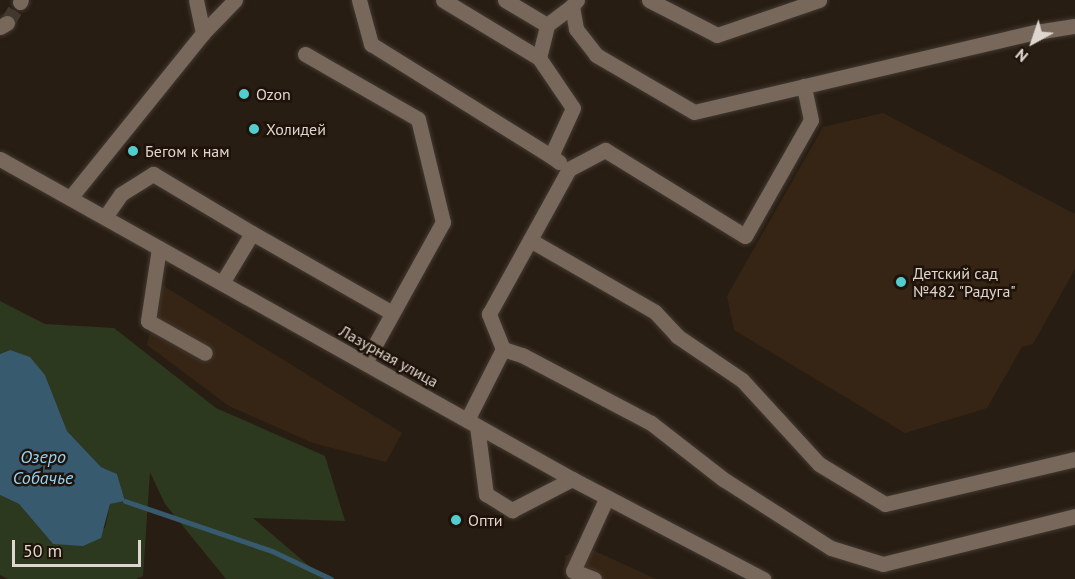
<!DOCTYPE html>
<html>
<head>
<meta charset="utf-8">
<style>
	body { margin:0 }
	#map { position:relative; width:1075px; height:579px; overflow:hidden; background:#281d12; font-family:"PT Sans",sans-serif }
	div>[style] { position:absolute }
	.built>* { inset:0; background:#362515 }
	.green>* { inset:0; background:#2d391e }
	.water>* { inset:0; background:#375a6e }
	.stream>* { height:5px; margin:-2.5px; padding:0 2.5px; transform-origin:2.5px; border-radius:2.5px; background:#375a6e }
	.minor-tunnel>* { height:15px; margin-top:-7.5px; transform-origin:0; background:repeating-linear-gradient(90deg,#43392e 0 15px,transparent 0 23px) }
	.roads { filter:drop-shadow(0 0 2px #423932) drop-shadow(0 0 2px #423932) }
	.minor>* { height:15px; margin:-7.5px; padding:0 7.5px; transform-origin:7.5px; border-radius:7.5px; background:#77685b }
	.dots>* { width:16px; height:16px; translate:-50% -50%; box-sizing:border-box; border:3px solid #1f1309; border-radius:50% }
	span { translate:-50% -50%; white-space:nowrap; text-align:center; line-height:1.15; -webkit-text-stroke:5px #1f1309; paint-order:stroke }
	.poi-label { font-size:16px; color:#ded6cf }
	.left { translate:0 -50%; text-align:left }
	.street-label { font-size:16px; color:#ded6cf }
	.water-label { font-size:18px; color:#94d2f6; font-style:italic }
	.north { position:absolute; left:1003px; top:12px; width:60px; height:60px; -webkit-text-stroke:4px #1f1309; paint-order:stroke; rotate:220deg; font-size:16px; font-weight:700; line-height:24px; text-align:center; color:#ded6cf }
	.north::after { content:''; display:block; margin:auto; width:21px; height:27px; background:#ded6cf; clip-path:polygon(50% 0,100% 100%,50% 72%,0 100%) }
	.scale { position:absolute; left:12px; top:540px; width:129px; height:27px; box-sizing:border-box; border:3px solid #ded6cf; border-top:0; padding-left:8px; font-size:18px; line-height:21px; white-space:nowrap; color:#ded6cf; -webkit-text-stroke:4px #1f1309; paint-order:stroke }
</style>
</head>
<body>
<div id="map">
	<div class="built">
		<i style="clip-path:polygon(883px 113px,1075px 214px,1075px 269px,1033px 344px,1022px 347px,987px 408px,905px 433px,734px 330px,727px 296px,823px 127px)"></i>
		<i style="clip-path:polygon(162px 285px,402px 433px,386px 462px,313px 443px,229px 406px,147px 345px)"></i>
		<i style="clip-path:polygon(584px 546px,656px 579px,566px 579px,565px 556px)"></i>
	</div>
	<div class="green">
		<i style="clip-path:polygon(0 301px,45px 324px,114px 328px,216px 408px,325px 456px,345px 521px,253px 518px,324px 579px,226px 579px,165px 504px,150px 472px,143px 576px,136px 579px,8px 579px,0 575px,0 495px,19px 504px,53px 544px,105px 528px,110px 504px,125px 501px,117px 474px,101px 467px,67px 431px,45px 375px,10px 350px,0 354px)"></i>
	</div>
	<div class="water">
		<i style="clip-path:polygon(10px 350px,30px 357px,45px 375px,67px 431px,101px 467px,117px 474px,125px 501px,110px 504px,101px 538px,83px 546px,53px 544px,19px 504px,0 495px,0 354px)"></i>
	</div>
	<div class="stream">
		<i style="left:125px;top:501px;width:155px;rotate:18.8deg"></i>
		<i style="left:272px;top:551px;width:65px;rotate:25.4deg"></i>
	</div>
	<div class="minor-tunnel">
		<i style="left:7px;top:23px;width:25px;rotate:-58deg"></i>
	</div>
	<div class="roads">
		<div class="minor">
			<i style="left:196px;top:0;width:34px;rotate:78deg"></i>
			<i style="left:359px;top:0;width:46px;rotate:74.7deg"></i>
			<i style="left:371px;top:44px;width:212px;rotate:31.9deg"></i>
			<i style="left:443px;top:0;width:112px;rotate:31.1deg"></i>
			<i style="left:539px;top:58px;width:60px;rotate:55.8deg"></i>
			<i style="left:573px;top:108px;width:53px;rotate:114.6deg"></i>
			<i style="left:551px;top:156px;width:10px;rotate:37deg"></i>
			<i style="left:505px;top:0;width:49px;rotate:30.8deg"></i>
			<i style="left:577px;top:0;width:8px;rotate:130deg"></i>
			<i style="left:572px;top:6px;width:23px;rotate:80deg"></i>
			<i style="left:576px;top:29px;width:33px;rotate:52deg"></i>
			<i style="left:596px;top:55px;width:113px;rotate:30.2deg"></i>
			<i style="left:694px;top:112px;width:351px;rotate:-13.2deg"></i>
			<i style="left:1036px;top:32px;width:39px;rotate:-9deg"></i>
			<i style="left:649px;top:0;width:76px;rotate:27.2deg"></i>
			<i style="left:717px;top:35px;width:108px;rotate:-18.9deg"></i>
			<i style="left:20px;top:2px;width:2px;rotate:-63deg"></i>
			<i style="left:0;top:27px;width:8px;rotate:-30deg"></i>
			<i style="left:305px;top:54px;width:130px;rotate:29.9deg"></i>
			<i style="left:418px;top:119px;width:106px;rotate:76.4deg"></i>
			<i style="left:443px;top:222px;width:161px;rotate:119deg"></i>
			<i style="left:539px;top:58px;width:34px;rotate:-76deg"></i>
			<i style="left:547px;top:25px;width:31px;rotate:-37deg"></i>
			<i style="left:0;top:159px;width:655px;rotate:29.22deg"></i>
			<i style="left:572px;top:479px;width:216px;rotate:27.6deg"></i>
			<i style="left:70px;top:198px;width:212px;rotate:-51.1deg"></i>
			<i style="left:203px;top:33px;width:46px;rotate:-45.9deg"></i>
			<i style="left:105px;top:217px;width:28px;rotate:-55deg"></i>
			<i style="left:121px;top:194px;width:38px;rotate:-32deg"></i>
			<i style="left:153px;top:174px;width:115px;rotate:30.8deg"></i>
			<i style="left:530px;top:240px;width:144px;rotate:29.9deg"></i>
			<i style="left:655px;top:312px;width:33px;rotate:47deg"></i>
			<i style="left:677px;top:336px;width:78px;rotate:34.1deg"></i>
			<i style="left:742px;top:380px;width:114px;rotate:47.5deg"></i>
			<i style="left:819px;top:464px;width:77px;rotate:31.2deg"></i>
			<i style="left:885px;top:504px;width:195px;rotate:-13.3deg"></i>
			<i style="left:159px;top:248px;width:74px;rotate:98.6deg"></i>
			<i style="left:148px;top:321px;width:65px;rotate:29.3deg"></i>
			<i style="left:222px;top:283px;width:58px;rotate:-59deg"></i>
			<i style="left:252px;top:233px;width:161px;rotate:29.7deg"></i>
			<i style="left:503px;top:349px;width:38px;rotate:-112deg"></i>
			<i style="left:489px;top:314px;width:166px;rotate:-61.1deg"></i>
			<i style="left:569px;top:169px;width:41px;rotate:-27.8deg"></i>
			<i style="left:605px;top:150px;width:164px;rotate:31.6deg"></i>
			<i style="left:745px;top:236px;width:133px;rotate:-60.4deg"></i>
			<i style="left:811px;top:120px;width:35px;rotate:-102deg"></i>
			<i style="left:467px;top:420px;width:80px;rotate:-63.1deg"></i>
			<i style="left:503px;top:349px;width:20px;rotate:18deg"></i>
			<i style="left:522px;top:355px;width:146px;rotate:27.8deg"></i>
			<i style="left:651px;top:423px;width:91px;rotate:37.9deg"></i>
			<i style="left:723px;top:479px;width:128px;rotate:32.6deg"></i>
			<i style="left:831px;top:548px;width:54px;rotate:17.1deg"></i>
			<i style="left:883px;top:564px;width:198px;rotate:-14deg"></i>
			<i style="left:477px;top:426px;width:69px;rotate:82.5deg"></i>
			<i style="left:486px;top:494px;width:31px;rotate:32deg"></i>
			<i style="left:512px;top:510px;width:68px;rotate:-27.3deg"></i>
			<i style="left:594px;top:579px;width:22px;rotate:-159deg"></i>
			<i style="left:573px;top:571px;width:81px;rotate:-65.3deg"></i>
		</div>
	</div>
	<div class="dots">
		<i style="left:244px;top:94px;background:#52cdcf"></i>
		<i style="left:254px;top:129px;background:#52cdcf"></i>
		<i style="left:133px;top:151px;background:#52cdcf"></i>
		<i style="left:901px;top:282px;background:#52cdcf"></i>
		<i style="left:456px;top:520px;background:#52cdcf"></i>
	</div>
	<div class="poi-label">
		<span class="left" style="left:256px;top:94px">Ozon</span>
		<span class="left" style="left:266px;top:129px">Холидей</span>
		<span class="left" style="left:145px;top:151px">Бегом к нам</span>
		<span class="left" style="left:913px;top:282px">Детский сад<br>№482 "Радуга"</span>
		<span class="left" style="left:468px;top:520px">Опти</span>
	</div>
	<div class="street-label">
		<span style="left:389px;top:356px;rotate:29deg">Лазурная улица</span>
	</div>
	<div class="water-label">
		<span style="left:43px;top:468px">Озеро<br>Собачье</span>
	</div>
	<div class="north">N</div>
	<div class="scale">50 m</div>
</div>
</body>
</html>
